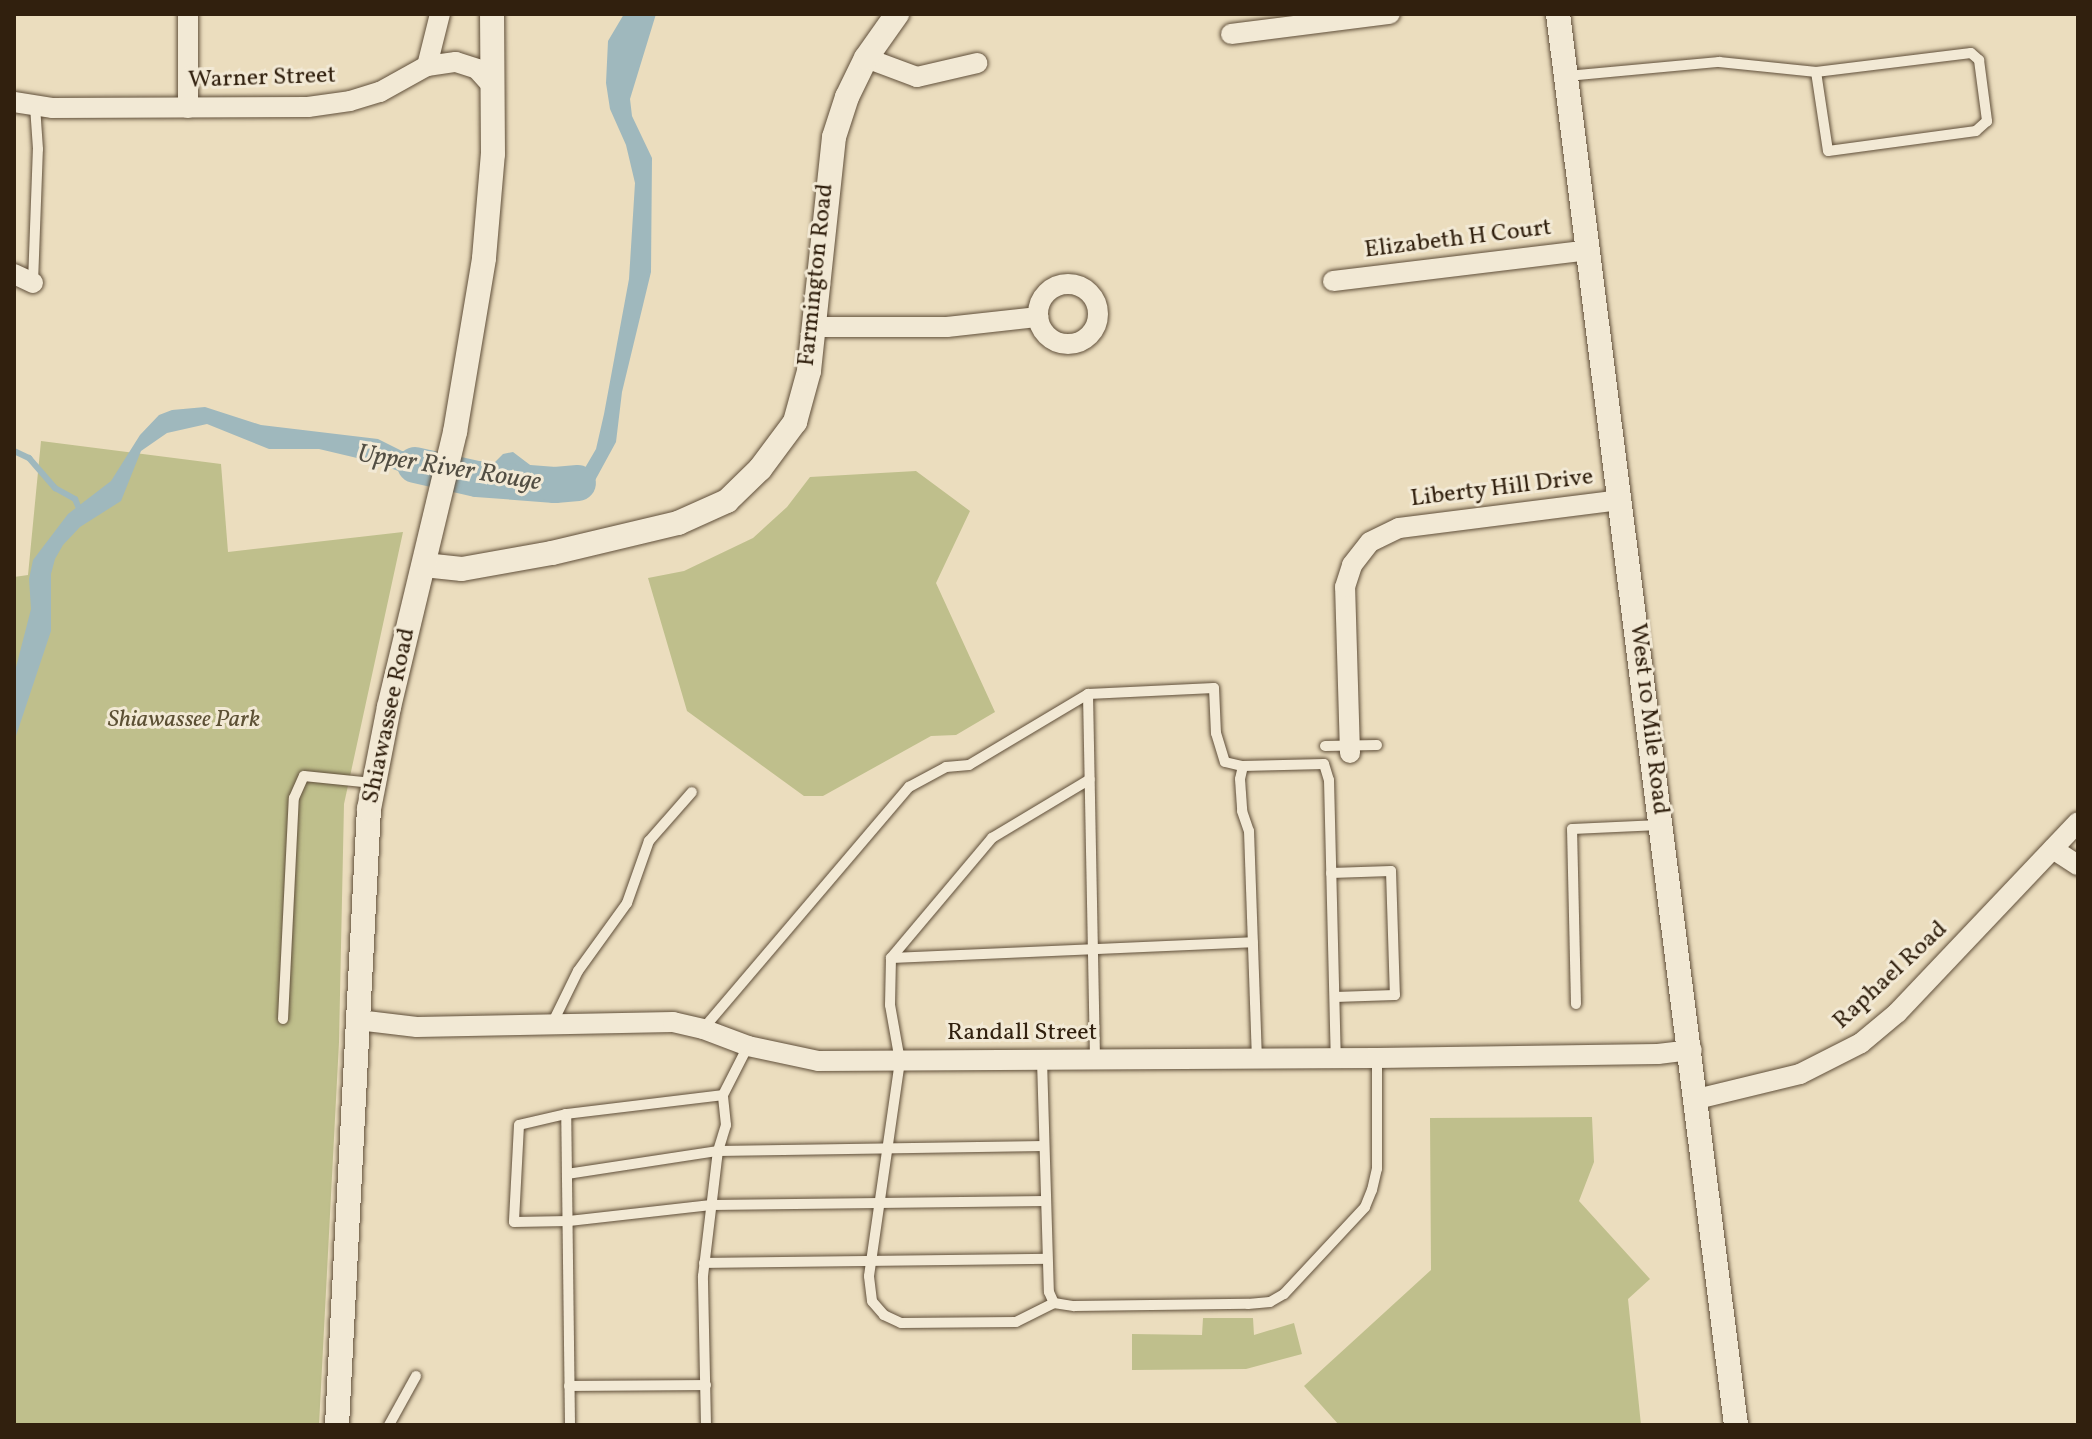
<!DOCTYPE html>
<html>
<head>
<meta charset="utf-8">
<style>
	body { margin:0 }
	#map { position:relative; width:2092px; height:1439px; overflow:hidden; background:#ebddbe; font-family:Vollkorn,serif }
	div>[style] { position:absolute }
	.green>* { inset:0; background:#bfbf8c }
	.water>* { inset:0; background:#9fb8bd }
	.stream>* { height:6px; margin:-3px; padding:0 3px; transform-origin:3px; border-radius:3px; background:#9fb8bd }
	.river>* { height:36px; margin:-18px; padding:0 18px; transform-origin:18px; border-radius:18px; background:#9fb8bd }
	.roads { filter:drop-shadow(0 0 2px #604f3a) drop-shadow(0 0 2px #604f3a) }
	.service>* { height:10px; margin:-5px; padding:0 5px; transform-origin:5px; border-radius:5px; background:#f2e9d5 }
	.minor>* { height:20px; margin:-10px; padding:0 10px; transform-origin:10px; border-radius:10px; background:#f2e9d5 }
	.minor>.ring { margin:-10px; padding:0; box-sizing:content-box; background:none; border:20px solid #f2e9d5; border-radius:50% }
	.tertiary>* { height:24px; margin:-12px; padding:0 12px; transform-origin:12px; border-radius:12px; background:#f2e9d5 }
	span { translate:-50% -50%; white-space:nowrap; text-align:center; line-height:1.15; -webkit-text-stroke:6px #f2e9d5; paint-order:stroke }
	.street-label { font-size:24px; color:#31200e }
	.park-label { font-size:24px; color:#5c5034; font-style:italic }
	.water-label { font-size:26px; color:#524e43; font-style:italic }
	.frame { position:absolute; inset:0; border:16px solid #31200e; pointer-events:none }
</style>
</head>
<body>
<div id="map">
	<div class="green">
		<i style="clip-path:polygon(41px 441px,221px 464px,228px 552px,403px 532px,344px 804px,339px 1042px,319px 1425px,14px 1425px,14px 577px,28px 575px)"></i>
		<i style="clip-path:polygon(916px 471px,970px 511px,936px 583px,995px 712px,956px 735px,931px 736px,823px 796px,804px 796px,687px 711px,648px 578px,684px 571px,753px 538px,787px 507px,810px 477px)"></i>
		<i style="clip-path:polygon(1592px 1117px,1594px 1162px,1579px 1201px,1650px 1279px,1628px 1299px,1641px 1425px,1339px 1425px,1304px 1386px,1431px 1270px,1430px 1118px)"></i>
		<i style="clip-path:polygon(1203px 1318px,1253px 1318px,1254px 1335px,1294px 1323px,1302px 1354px,1246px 1369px,1132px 1370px,1132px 1334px,1202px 1335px)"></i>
	</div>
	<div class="water">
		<i style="clip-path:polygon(624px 14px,656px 14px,630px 99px,632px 116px,652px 158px,651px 272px,622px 392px,616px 442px,592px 486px,570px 495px,544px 497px,513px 472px,444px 477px,409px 475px,374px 462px,319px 449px,269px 449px,207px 424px,167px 433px,141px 451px,121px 501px,80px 527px,63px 545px,55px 559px,51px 574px,51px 631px,14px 742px,14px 675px,31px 609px,29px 579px,33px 560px,68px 514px,111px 481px,140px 435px,159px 415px,172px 410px,205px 407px,261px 425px,378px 439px,402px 451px,477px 465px,494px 463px,503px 454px,513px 452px,538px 471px,567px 476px,582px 473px,596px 449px,604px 414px,629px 279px,635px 183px,626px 145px,610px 109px,606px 83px,608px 41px)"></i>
	</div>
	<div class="stream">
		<i style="left:14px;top:451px;width:17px;rotate:25deg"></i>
		<i style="left:29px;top:458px;width:40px;rotate:49deg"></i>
		<i style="left:55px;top:488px;width:23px;rotate:29deg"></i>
		<i style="left:75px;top:499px;width:8px;rotate:67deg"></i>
	</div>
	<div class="river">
		<i style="left:415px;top:465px;width:64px;rotate:12.7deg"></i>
		<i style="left:477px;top:479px;width:78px;rotate:4.4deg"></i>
		<i style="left:555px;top:485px;width:23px;rotate:-5deg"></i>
	</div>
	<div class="roads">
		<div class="service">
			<i style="left:1567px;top:76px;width:153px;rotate:-5.3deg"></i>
			<i style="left:1719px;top:62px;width:98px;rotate:5.9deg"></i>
			<i style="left:1816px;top:72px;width:156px;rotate:-7deg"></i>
			<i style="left:1971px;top:53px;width:11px;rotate:41deg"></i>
			<i style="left:1979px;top:60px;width:62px;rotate:82.5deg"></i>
			<i style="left:1987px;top:121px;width:15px;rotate:138deg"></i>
			<i style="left:1976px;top:131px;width:149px;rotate:172.3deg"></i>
			<i style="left:1828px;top:151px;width:80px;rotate:-98.6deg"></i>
			<i style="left:33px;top:283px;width:134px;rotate:-87.9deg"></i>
			<i style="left:38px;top:149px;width:43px;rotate:-94deg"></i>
			<i style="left:1088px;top:694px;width:366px;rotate:88.9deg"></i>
			<i style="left:1325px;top:746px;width:52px;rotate:-1.1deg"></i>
			<i style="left:1243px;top:766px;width:13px;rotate:103deg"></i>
			<i style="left:1240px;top:779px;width:32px;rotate:86deg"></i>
			<i style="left:1242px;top:811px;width:21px;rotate:71deg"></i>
			<i style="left:1249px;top:831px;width:228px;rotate:88deg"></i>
			<i style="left:1331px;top:873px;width:60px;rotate:-1.9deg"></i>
			<i style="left:1391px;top:871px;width:124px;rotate:88.2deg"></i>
			<i style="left:1395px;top:995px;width:60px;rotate:178.1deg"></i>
			<i style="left:891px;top:958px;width:362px;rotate:-2.5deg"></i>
			<i style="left:1576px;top:1004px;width:175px;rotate:-91.3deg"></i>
			<i style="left:1572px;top:829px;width:88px;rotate:-2.6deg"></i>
			<i style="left:283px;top:1019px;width:221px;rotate:-87.2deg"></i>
			<i style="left:294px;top:798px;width:24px;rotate:-66deg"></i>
			<i style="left:304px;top:776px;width:69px;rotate:5.8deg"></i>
			<i style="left:552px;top:1024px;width:59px;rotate:-63.9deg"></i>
			<i style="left:578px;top:971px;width:84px;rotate:-54.2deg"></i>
			<i style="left:627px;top:903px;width:66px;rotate:-70.5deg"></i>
			<i style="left:649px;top:841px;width:65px;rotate:-48.7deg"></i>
			<i style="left:703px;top:1029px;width:318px;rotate:-49.6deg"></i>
			<i style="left:909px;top:787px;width:42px;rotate:-28.4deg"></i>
			<i style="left:946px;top:767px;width:23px;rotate:-5deg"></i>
			<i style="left:969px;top:765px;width:139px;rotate:-30.8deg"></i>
			<i style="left:1088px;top:694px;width:126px;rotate:-2.7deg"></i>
			<i style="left:1214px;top:688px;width:45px;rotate:87.5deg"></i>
			<i style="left:1216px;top:733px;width:30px;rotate:73deg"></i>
			<i style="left:1225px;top:762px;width:18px;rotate:13deg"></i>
			<i style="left:1243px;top:766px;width:81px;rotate:-1.4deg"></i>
			<i style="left:1324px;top:764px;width:17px;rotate:73deg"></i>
			<i style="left:1329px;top:780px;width:278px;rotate:88.6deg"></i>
			<i style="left:1042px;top:1060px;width:232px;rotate:88.3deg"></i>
			<i style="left:1049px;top:1292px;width:12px;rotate:66deg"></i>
			<i style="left:1054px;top:1303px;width:20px;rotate:9deg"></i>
			<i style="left:1074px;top:1306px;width:174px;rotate:-0.7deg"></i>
			<i style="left:1248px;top:1304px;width:22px;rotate:-5deg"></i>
			<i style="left:1270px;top:1302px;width:16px;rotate:-30deg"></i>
			<i style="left:1284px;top:1294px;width:119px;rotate:-47deg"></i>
			<i style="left:1365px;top:1207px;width:18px;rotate:-68deg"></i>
			<i style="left:1372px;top:1190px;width:22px;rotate:-77deg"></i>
			<i style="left:1377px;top:1169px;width:111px;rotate:-90deg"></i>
			<i style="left:566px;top:1114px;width:48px;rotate:166.8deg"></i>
			<i style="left:519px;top:1125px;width:97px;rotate:93deg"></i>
			<i style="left:514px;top:1222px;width:55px;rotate:-1deg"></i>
			<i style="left:569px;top:1221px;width:143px;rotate:-6.4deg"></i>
			<i style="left:711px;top:1205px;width:335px;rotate:-0.7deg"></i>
			<i style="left:567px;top:1174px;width:153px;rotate:-8.7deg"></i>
			<i style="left:718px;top:1151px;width:326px;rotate:-0.9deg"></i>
			<i style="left:704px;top:1263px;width:343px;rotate:-0.7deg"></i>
			<i style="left:1054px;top:1303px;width:42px;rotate:153.4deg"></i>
			<i style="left:1016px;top:1322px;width:115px;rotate:179.5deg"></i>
			<i style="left:901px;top:1323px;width:19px;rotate:-155deg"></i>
			<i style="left:884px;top:1315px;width:18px;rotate:-131deg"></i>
			<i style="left:872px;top:1301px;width:25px;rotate:-97deg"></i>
			<i style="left:869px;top:1276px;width:217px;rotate:-81.8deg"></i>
			<i style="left:900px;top:1061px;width:57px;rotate:-100.1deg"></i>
			<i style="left:890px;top:1005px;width:47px;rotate:-88.8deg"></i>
			<i style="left:891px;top:958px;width:157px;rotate:-49.9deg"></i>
			<i style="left:992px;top:838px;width:114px;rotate:-31deg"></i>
			<i style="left:569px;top:1386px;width:137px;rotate:-0.4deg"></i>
			<i style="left:389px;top:1425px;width:56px;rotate:-61.1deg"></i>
			<i style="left:570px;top:1425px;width:311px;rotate:-90.7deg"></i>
			<i style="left:566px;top:1114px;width:158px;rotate:-6.9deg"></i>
			<i style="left:706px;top:1425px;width:149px;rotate:-91.2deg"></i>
			<i style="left:703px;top:1276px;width:126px;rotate:-83.2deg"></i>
			<i style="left:718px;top:1151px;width:27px;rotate:-73deg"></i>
			<i style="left:726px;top:1125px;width:30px;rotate:-96deg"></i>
			<i style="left:723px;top:1095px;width:55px;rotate:-63deg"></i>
		</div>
		<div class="minor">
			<i style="left:188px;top:14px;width:94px;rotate:90deg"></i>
			<i style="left:1231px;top:34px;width:160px;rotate:-7.2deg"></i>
			<i style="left:866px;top:58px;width:54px;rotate:20.4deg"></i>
			<i style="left:917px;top:77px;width:62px;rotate:-13.1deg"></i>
			<i style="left:427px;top:66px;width:54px;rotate:-76deg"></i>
			<i style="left:14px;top:102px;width:38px;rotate:9deg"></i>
			<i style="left:52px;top:108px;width:256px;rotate:-0.2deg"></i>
			<i style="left:308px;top:107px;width:42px;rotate:-8.1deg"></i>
			<i style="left:350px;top:101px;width:31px;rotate:-17deg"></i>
			<i style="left:380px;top:92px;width:54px;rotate:-29deg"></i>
			<i style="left:427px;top:66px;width:29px;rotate:-8deg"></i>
			<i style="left:456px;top:62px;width:22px;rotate:18deg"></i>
			<i style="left:477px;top:69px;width:24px;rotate:48deg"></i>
			<i style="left:14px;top:274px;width:21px;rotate:25deg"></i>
			<i style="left:1333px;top:281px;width:258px;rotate:-6.9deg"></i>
			<i class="ring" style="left:1038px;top:284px;width:40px;height:40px"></i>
			<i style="left:816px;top:327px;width:131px"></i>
			<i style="left:947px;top:327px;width:92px;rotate:-6.3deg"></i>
			<i style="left:1350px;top:753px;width:166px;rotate:-91.7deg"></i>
			<i style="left:1345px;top:587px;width:23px;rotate:-72deg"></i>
			<i style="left:1352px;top:565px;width:29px;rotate:-52deg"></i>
			<i style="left:1370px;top:542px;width:32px;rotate:-26deg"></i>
			<i style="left:1399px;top:528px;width:224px;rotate:-7.2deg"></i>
			<i style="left:2053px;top:849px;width:30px;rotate:33deg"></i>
			<i style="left:358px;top:1020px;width:59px;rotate:6.8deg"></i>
			<i style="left:417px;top:1027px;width:256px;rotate:-1.1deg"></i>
			<i style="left:673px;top:1022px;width:31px;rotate:13deg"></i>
			<i style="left:703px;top:1029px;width:48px;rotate:20.7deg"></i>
			<i style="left:748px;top:1046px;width:72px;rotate:12.1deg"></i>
			<i style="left:818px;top:1061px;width:559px;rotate:-0.31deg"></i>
			<i style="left:1377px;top:1058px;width:281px;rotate:-0.8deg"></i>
			<i style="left:1658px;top:1054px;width:34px;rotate:-7deg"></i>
			<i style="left:1697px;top:1099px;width:106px;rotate:-13.6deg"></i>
			<i style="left:1800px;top:1074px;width:68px;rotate:-26.9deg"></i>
			<i style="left:1861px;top:1043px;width:47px;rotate:-39.8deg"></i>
			<i style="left:1897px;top:1013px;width:263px;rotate:-46.5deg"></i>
		</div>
		<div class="tertiary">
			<i style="left:1558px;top:14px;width:1422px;rotate:82.81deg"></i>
			<i style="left:424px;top:565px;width:38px;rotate:6deg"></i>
			<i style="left:462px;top:569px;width:91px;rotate:-10.1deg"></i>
			<i style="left:552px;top:553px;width:130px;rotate:-13.4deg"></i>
			<i style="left:678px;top:523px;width:54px;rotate:-24.2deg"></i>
			<i style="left:727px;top:501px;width:46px;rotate:-44.1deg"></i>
			<i style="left:760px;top:469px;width:59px;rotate:-53.3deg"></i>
			<i style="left:795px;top:422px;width:53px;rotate:-74.6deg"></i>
			<i style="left:809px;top:371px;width:235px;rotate:-83.9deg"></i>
			<i style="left:834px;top:137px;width:42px;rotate:-72deg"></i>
			<i style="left:847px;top:97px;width:43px;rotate:-64deg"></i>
			<i style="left:866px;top:58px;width:54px;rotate:-54.8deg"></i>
			<i style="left:337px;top:1425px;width:617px;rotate:-87.03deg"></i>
			<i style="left:369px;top:809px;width:104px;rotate:-78.9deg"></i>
			<i style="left:389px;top:707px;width:283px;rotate:-76.5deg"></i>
			<i style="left:455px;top:432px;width:176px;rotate:-80.5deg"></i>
			<i style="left:484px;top:258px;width:104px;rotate:-85.1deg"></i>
			<i style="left:493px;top:154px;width:140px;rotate:-90.4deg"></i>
		</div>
	</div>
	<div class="street-label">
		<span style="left:262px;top:79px;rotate:-2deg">Warner Street</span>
		<span style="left:1458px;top:240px;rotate:-7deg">Elizabeth H Court</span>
		<span style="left:817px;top:275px;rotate:-84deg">Farmington Road</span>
		<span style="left:1502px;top:489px;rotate:-7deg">Liberty Hill Drive</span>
		<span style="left:390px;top:716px;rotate:-78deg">Shiawassee Road</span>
		<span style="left:1648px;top:719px;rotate:83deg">West 10 Mile Road</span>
		<span style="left:1891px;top:976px;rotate:-43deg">Raphael Road</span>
		<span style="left:1022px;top:1034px">Randall Street</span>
	</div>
	<div class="park-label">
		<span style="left:184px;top:721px">Shiawassee Park</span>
	</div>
	<div class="water-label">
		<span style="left:449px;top:469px;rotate:9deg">Upper River Rouge</span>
	</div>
	<div class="frame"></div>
</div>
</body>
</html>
